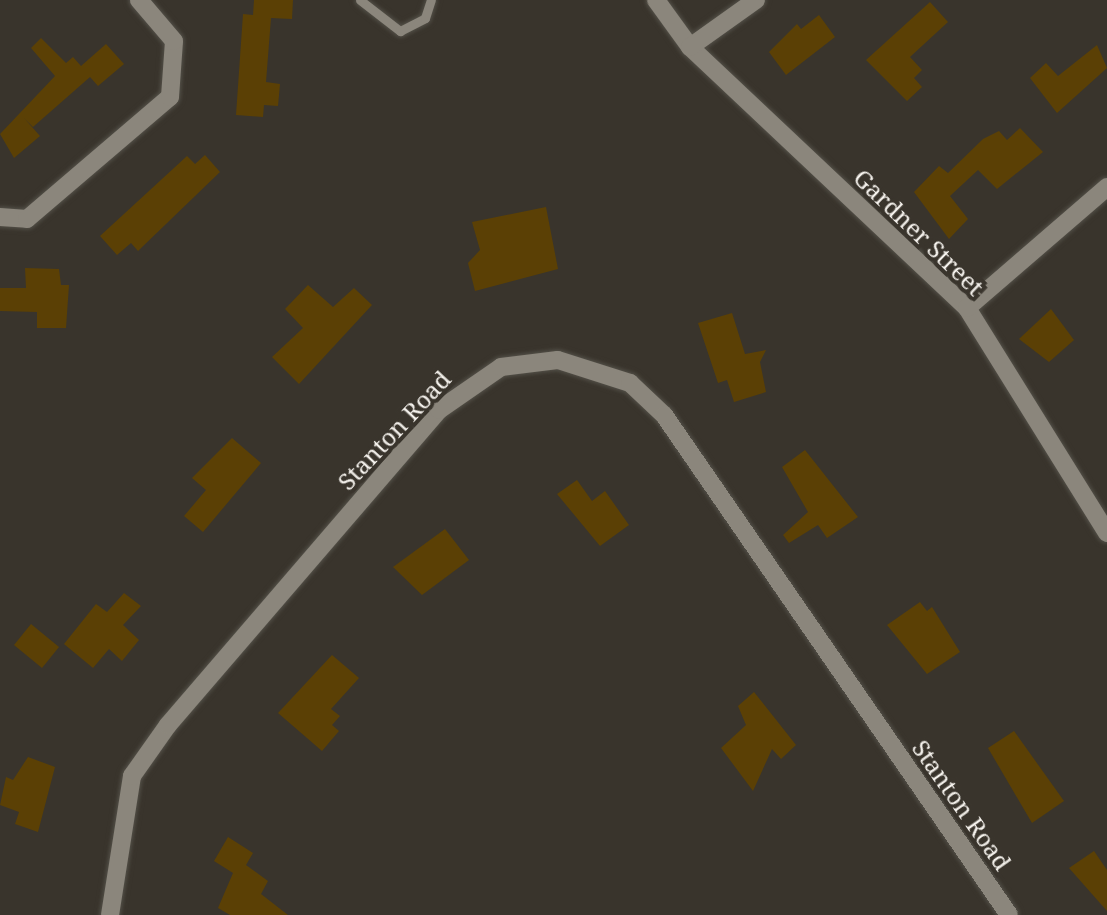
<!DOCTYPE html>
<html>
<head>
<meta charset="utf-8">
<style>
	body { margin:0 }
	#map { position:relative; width:1107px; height:915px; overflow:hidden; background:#39342c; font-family:"Noto Serif",serif }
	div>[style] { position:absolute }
	.building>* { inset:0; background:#5b4005 }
	.roads { filter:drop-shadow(0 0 2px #535048) drop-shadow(0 0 2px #535048) }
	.service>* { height:9px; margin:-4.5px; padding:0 4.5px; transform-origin:4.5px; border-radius:4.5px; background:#8b867c }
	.minor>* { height:18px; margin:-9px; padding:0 9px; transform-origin:9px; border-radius:9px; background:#8b867c }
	span { translate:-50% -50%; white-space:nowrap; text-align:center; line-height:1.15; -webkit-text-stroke:8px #39342c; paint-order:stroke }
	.street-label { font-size:24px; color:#f6f3ee }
</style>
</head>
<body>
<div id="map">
	<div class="building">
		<i style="clip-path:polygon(254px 0,293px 0,292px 19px,271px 18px,266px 82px,280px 84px,278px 106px,264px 105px,263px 117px,236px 115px,243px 14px,253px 15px)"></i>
		<i style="clip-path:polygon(930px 2px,948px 22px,910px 57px,922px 70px,914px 78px,922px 87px,907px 101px,866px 60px)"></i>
		<i style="clip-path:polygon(819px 15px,835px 37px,786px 75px,769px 52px,797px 24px,801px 29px)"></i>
		<i style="clip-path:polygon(41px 38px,66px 63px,73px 57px,81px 66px,106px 44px,124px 64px,98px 86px,90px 77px,33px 127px,24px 118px,40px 136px,14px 158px,0 134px,55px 76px,31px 48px)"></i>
		<i style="clip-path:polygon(1097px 45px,1107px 68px,1057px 113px,1030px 78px,1046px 63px,1058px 76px)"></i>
		<i style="clip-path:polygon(1020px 128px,1043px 152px,997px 189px,978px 170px,950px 196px,968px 219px,949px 239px,914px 192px,939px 166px,948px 173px,983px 139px,999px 131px,1007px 140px)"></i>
		<i style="clip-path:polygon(205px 155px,220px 172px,138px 251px,131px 243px,117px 255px,100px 236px,187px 156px,195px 164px)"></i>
		<i style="clip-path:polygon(546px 207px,558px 269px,475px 291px,468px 263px,480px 250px,472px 222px)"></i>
		<i style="clip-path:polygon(25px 268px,59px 269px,61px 285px,69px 285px,66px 328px,37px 328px,37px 312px,0 311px,0 288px,26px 288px)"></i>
		<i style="clip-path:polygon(308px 285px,333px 307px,354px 288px,372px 305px,299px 384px,272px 357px,303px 328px,285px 309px)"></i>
		<i style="clip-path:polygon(1051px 309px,1074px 340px,1049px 362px,1019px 339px)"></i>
		<i style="clip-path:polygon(732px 313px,745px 354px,766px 350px,760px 362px,766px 392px,734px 402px,727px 380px,718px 383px,698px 323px)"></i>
		<i style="clip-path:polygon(232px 438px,261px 463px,203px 532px,184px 516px,206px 490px,192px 478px)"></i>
		<i style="clip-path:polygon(805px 450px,858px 517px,827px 538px,818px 525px,789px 543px,783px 535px,808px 512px,782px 467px)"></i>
		<i style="clip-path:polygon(577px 480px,592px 501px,605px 491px,629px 525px,600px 546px,557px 494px)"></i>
		<i style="clip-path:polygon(445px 529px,469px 560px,422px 595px,393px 567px)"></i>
		<i style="clip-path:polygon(124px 593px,141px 606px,123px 625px,139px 640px,122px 661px,109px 649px,93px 668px,64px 644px,96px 604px,107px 612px)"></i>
		<i style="clip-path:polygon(920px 602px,927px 611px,932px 607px,960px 652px,927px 674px,887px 625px)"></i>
		<i style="clip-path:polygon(31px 624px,59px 647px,42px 668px,14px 645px)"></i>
		<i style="clip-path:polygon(332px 655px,359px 678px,331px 709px,340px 716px,332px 725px,339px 731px,322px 751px,278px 713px)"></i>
		<i style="clip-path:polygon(754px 692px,796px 745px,781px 759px,772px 749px,753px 791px,721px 748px,746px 725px,738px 706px)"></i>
		<i style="clip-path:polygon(1014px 731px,1064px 801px,1032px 823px,988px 748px)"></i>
		<i style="clip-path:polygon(28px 757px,55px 767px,38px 832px,15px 824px,19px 812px,0 805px,6px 777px,13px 780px)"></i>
		<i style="clip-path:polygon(228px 837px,253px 853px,246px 865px,268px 881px,261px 894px,288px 915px,230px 915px,218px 908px,233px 873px,214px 861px)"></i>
		<i style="clip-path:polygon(1094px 851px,1107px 870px,1107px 911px,1069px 868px)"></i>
	</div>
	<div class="roads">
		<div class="service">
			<i style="left:360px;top:0;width:51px;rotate:37.8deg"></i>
			<i style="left:400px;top:31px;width:28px;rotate:-27deg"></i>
			<i style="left:425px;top:18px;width:19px;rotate:-72deg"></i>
		</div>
		<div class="minor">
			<i style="left:656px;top:0;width:58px;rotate:54.1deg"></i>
			<i style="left:690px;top:47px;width:381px;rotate:43.3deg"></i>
			<i style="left:967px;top:308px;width:265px;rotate:58.1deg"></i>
			<i style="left:690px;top:47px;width:81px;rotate:-35.5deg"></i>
			<i style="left:0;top:217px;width:27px;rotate:4deg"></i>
			<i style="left:27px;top:219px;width:188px;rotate:-40.5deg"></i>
			<i style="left:170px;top:97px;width:56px;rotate:-85.9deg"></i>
			<i style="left:174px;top:41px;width:54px;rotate:-130.5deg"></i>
			<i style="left:967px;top:308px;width:185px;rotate:-40.8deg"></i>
			<i style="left:110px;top:915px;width:141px;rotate:-81deg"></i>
			<i style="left:132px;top:776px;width:62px;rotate:-54.8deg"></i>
			<i style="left:168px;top:725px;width:416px;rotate:-49.3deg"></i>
			<i style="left:439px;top:410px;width:75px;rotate:-34.7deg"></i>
			<i style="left:501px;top:367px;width:57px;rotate:-7deg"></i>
			<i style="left:558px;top:360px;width:76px;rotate:17.7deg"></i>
			<i style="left:630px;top:383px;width:47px;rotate:43.3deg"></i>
			<i style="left:664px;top:415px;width:607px;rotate:55.39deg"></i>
		</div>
	</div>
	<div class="street-label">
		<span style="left:919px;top:232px;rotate:44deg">Gardner Street</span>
		<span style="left:394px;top:430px;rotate:-47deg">Stanton Road</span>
		<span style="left:962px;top:805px;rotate:55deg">Stanton Road</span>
	</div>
</div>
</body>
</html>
